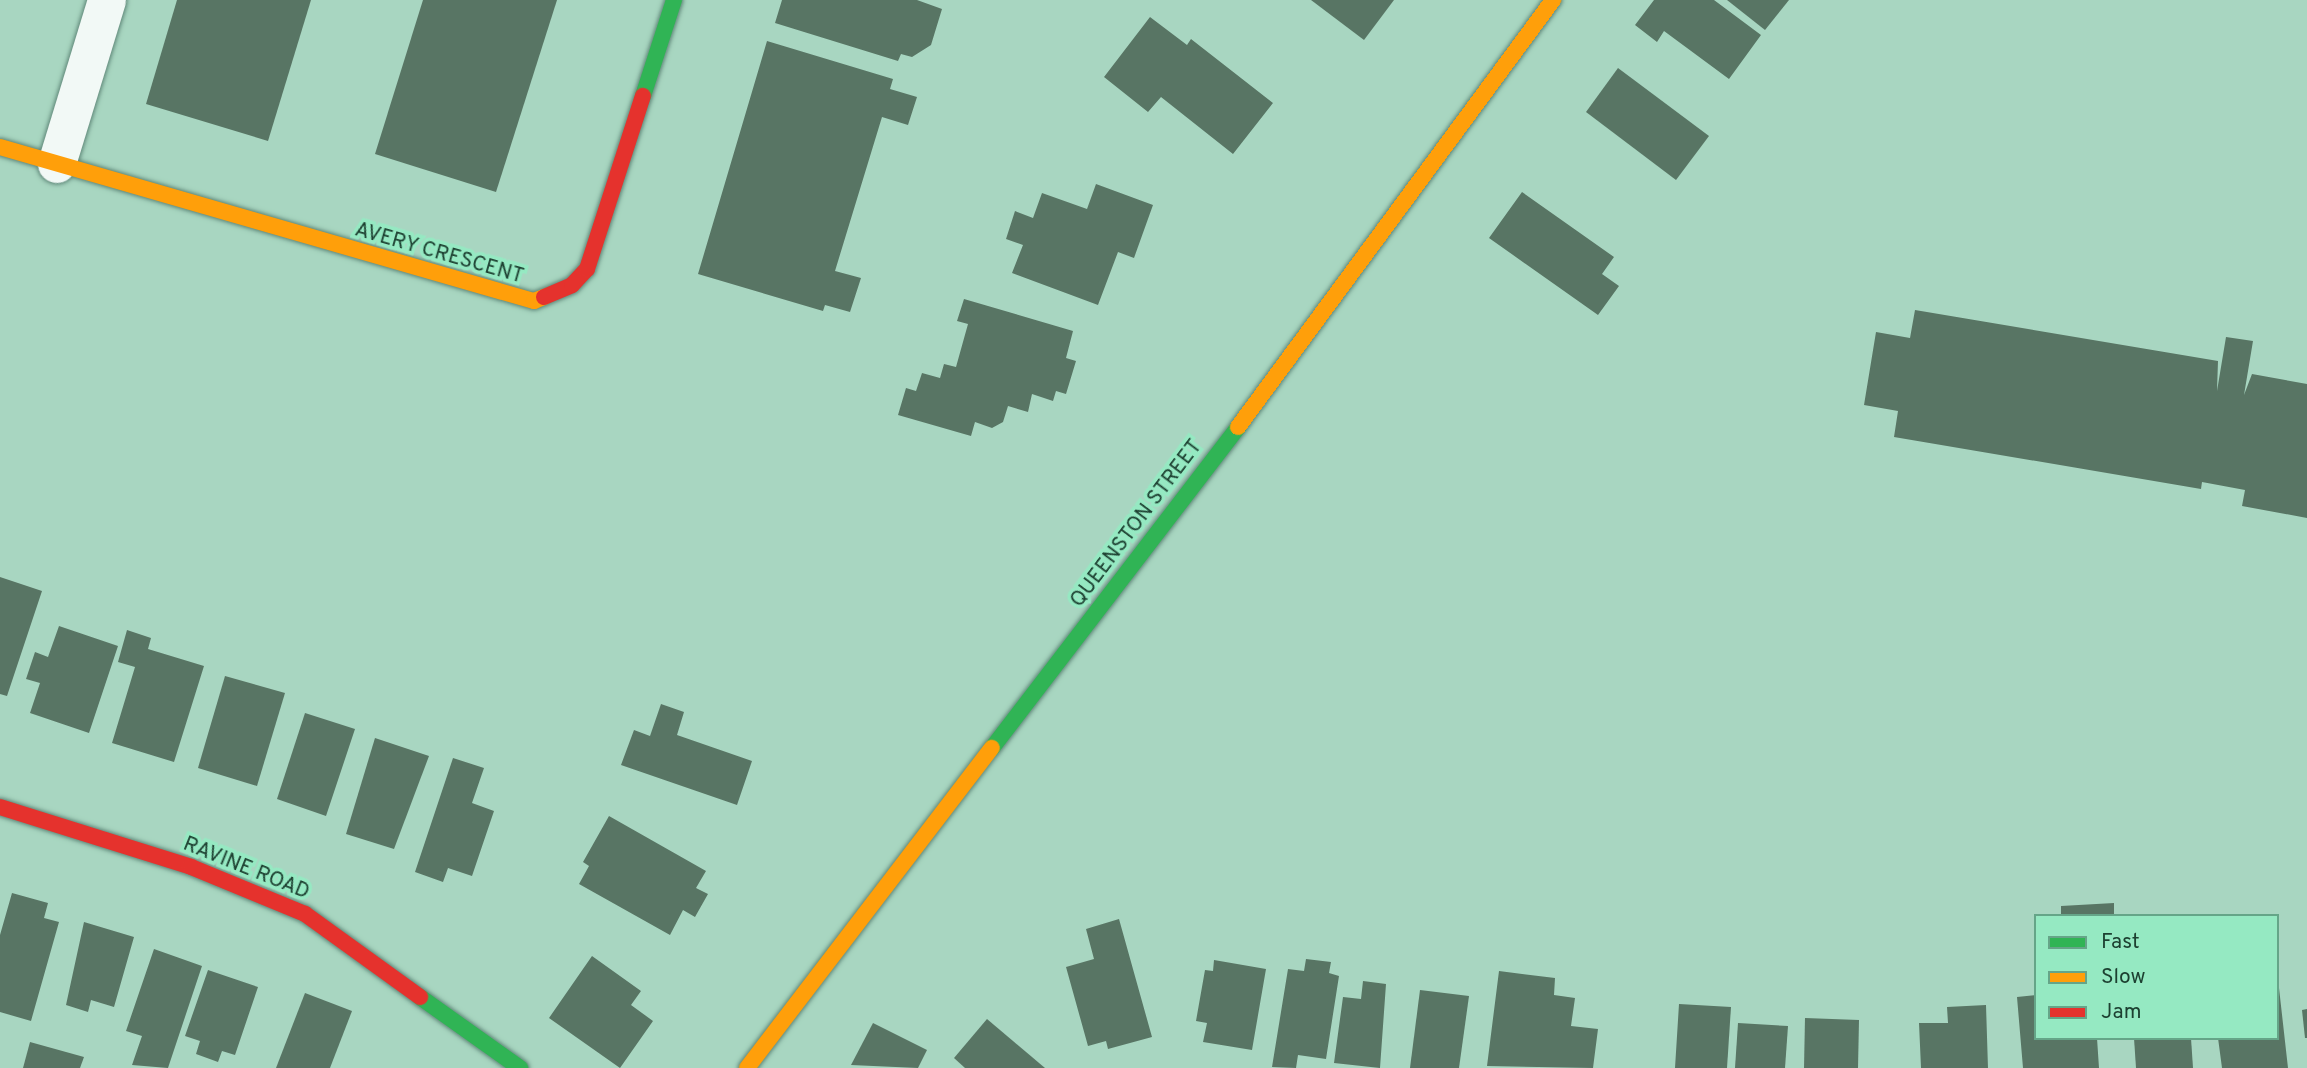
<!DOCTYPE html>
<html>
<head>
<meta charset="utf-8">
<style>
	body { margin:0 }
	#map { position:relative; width:2307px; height:1068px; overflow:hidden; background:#a8d6c1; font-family:Overpass,sans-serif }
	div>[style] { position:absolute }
	.building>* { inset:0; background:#587564 }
	.roads { filter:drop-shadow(0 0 2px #608879) drop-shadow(0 0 2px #608879) }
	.street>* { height:38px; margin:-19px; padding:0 19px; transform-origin:19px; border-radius:19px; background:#f2f9f6 }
	.fast>* { height:16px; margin:-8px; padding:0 8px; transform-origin:8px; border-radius:8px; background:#30b455 }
	.slow>* { height:16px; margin:-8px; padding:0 8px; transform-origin:8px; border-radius:8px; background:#ff9f0a }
	.jam>* { height:16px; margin:-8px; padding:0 8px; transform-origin:8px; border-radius:8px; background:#e5322d }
	span { translate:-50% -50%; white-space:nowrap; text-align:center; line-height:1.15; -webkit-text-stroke:7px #95e9c2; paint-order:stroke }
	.street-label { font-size:21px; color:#1d4031 }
	.legend { position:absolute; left:2034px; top:914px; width:245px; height:126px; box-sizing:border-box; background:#95e9c2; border:2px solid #65a588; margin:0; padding:9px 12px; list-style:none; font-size:21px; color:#1d4031 }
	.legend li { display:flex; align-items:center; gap:14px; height:35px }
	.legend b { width:35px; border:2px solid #65a588 }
</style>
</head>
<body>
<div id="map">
	<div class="building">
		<i style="clip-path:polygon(177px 0,311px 0,268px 141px,146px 104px)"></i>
		<i style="clip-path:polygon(423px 0,557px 0,496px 192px,375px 154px)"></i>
		<i style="clip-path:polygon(782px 0,917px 0,942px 9px,931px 45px,912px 57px,901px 54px,898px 61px,775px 23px)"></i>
		<i style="clip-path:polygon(1311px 0,1394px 0,1364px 40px)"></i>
		<i style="clip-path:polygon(1654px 0,1714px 0,1761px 35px,1729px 79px,1664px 31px,1657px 42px,1635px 25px)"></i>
		<i style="clip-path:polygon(1727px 0,1789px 0,1765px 30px)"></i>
		<i style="clip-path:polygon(1150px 17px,1187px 45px,1191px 39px,1273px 103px,1233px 154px,1161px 97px,1148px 112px,1104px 77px)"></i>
		<i style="clip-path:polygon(767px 41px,893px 79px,890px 89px,917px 97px,908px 125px,882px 117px,835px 271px,861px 278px,850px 312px,825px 305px,823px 311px,698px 274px)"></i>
		<i style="clip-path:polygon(1618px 68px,1709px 136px,1676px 180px,1586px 112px)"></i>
		<i style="clip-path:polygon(1096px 184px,1153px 205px,1134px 258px,1118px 252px,1098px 305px,1012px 273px,1023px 245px,1006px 239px,1015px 211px,1033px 218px,1042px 193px,1087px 209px)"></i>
		<i style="clip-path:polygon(1522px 192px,1614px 257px,1602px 274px,1619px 286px,1598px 315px,1489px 238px)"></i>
		<i style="clip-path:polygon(964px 299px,1073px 331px,1066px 358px,1076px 361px,1066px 394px,1056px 391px,1053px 401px,1032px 394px,1028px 412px,1008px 406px,1003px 422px,992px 428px,975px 422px,971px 436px,898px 415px,906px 388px,916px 391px,922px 373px,940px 378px,944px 364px,956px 367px,968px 324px,957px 321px)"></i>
		<i style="clip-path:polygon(1915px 310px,2218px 361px,2217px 391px,2226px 337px,2253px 341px,2244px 395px,2252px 374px,2307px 384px,2307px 518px,2242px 506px,2245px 490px,2202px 482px,2201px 489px,1894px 437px,1898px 411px,1864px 405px,1876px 332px,1910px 338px)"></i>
		<i style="clip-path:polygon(0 577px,42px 591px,7px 696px,0 694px)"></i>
		<i style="clip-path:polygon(59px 626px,118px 646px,89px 733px,30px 713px,40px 683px,26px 679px,35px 652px,48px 657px)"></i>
		<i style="clip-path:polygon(127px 630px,151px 638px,148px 649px,204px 666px,174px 762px,112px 743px,135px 667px,118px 662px)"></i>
		<i style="clip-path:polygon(225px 676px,285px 693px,257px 786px,198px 768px)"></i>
		<i style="clip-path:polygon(661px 704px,684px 712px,677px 735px,752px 761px,737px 805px,621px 765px,634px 730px,650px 736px)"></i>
		<i style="clip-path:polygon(305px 713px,355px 729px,326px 816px,277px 799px)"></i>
		<i style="clip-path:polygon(375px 738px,429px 756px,394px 849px,346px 834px)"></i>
		<i style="clip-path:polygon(453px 758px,484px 768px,472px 803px,494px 811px,472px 876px,448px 868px,443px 882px,415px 872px)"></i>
		<i style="clip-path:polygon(609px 816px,706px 871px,696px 888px,708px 894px,695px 917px,683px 910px,670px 935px,579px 884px,589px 866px,583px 862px)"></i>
		<i style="clip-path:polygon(12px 893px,48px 903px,44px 918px,59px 922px,31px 1021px,0 1012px,0 935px)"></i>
		<i style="clip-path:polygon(2114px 903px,2114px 916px,2061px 916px,2061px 906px)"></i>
		<i style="clip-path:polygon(1119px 919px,1152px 1037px,1108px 1049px,1106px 1041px,1088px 1046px,1066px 967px,1094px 959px,1086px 929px)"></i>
		<i style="clip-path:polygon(84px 922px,134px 937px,114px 1007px,91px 1000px,88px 1012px,66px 1005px)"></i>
		<i style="clip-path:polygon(154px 949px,202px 966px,168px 1068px,132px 1065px,142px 1036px,126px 1031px)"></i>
		<i style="clip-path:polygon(592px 956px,641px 991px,631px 1005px,653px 1021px,620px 1068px,549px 1018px)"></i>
		<i style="clip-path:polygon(1306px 959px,1331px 962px,1329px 973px,1339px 976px,1326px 1059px,1298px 1055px,1296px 1068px,1272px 1067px,1288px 969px,1304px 971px)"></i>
		<i style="clip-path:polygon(1214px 960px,1266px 969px,1252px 1050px,1203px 1042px,1207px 1023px,1196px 1021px,1205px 970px,1213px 971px)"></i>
		<i style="clip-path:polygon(208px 970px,258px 987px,235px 1055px,222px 1051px,218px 1062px,196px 1054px,200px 1041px,185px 1036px)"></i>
		<i style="clip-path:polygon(1499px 971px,1555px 978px,1554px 995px,1575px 998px,1571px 1026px,1598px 1029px,1593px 1068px,1487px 1066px)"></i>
		<i style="clip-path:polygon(1363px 981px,1386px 984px,1380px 1068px,1334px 1063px,1343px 997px,1361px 999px)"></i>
		<i style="clip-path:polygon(2279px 988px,2288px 1068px,2222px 1068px,2218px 1038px,2277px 1038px)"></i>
		<i style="clip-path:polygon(1420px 990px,1469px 996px,1459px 1068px,1410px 1068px)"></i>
		<i style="clip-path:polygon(305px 993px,352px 1011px,330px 1068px,276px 1068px)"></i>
		<i style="clip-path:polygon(2036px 995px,2036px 1038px,2097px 1038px,2099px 1068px,2023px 1068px,2017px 997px)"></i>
		<i style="clip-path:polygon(1679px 1004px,1731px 1007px,1727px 1068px,1675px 1068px)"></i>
		<i style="clip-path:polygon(1986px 1005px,1988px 1068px,1921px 1068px,1919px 1023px,1948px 1023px,1947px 1007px)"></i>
		<i style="clip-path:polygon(2307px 1009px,2307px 1038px,2305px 1038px,2302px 1010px)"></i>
		<i style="clip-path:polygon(1805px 1018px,1859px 1020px,1858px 1068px,1804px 1068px)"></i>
		<i style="clip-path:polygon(987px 1019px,1045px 1068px,965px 1068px,954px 1058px)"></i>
		<i style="clip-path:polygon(873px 1023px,927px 1050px,918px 1068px,851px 1065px)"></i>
		<i style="clip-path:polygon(1738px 1023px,1788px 1026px,1785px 1068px,1735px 1068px)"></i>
		<i style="clip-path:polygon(2134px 1038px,2191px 1038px,2193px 1068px,2136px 1068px)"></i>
		<i style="clip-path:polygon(30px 1042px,84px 1057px,80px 1068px,23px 1068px)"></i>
	</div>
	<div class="roads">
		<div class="street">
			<i style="left:57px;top:164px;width:171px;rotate:-73deg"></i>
		</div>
		<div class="fast">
			<i style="left:643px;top:96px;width:101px;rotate:-72.1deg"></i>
			<i style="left:992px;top:748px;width:404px;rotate:-52.5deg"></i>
			<i style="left:420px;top:997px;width:123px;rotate:35.4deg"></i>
		</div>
		<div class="slow">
			<i style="left:0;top:147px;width:556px;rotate:16.09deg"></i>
			<i style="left:534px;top:301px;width:11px;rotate:-22deg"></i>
			<i style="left:1238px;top:427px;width:531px;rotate:-53.58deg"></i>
			<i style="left:747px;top:1068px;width:403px;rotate:-52.6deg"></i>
		</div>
		<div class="jam">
			<i style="left:544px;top:297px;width:30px;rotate:-23deg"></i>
			<i style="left:572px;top:285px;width:22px;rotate:-47deg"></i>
			<i style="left:587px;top:269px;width:182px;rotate:-72.1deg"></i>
			<i style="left:0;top:807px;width:200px;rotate:17.4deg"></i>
			<i style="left:191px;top:867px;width:123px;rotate:22.4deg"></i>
			<i style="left:305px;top:914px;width:142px;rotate:35.8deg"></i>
		</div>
	</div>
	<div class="street-label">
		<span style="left:439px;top:254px;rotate:16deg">AVERY CRESCENT</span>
		<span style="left:1137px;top:524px;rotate:-53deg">QUEENSTON STREET</span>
		<span style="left:246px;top:869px;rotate:22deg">RAVINE ROAD</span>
	</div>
	<ul class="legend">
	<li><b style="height:9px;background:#30b455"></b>Fast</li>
	<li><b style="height:9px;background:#ff9f0a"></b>Slow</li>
	<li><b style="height:9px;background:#e5322d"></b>Jam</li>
	</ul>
</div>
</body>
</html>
